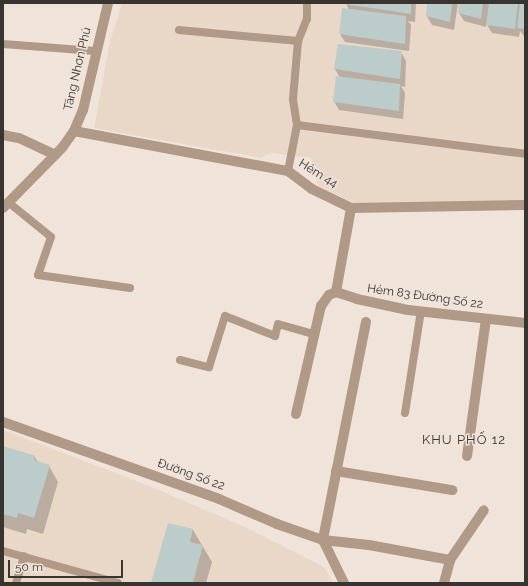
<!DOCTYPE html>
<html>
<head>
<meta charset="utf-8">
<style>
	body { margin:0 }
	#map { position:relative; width:528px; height:586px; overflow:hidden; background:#f0e4da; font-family:Raleway,sans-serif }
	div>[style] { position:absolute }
	.built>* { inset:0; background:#e9d7c8 }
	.shadow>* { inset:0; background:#0003 }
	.building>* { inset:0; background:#bbccca }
	.service>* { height:8px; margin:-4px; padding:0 4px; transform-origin:4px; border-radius:4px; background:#b09986 }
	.minor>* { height:10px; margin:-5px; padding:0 5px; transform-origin:5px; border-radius:5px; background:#b09986 }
	.tertiary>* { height:10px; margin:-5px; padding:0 5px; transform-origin:5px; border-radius:5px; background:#b09986 }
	span { translate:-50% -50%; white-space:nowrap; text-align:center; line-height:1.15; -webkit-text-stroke:3px #f0e4da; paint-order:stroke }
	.street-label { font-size:12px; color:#383430 }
	.neighbourhood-label { font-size:13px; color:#383430; letter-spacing:1px }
	.frame { position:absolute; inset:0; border:4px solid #383430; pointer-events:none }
	.scale { position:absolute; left:8px; top:560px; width:115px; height:18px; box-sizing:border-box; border:2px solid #383430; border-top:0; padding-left:5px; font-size:12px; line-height:14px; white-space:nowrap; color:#383430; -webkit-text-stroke:3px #f0e4da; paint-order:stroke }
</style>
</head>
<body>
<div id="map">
	<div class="built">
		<i style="clip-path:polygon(122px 3px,525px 3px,525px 202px,356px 204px,318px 185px,311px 158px,272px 153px,261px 158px,94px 128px,110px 41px)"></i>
		<i style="clip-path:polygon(3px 430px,147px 485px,243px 526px,324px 567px,333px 583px,3px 583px)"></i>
	</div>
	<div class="shadow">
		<i style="clip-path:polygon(346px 3px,416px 3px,415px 22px,408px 21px,411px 25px,409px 51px,345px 42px,340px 34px,349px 10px)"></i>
		<i style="clip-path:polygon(428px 3px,458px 3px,454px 30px,432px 25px,427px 16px)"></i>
		<i style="clip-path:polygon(460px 3px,525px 3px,525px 37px,520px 31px,519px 37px,492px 33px,486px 23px,486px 27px,464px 21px,459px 13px)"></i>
		<i style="clip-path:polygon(401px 52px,406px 61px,405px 87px,401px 86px,405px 93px,403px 119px,339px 110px,334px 101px,340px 78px,335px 69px)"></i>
		<i style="clip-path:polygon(3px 447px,34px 456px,38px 462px,49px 466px,58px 482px,43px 534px,27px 529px,26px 534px,3px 527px)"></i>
		<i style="clip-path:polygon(169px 524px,193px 530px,212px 562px,206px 583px,152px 583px)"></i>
	</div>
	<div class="building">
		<i style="clip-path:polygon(344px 3px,411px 3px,411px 14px,344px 4px)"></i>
		<i style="clip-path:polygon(427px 3px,452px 3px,450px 22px,426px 16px)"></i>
		<i style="clip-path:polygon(459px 3px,483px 3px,481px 19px,458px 13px)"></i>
		<i style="clip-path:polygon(489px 3px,518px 3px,515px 29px,486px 25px)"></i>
		<i style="clip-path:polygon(520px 3px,525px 3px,525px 29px,517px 28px)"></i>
		<i style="clip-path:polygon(342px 8px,406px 16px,405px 44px,339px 34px)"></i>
		<i style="clip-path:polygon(338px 44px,402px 51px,400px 79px,334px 69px)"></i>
		<i style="clip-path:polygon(336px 76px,400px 84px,399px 111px,333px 102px)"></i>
		<i style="clip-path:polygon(3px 446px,35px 456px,34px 460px,50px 465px,34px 518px,18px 513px,17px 518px,3px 514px)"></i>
		<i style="clip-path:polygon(168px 523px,193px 529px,190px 542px,203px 545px,193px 583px,151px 583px)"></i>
	</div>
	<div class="service">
		<i style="left:179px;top:30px;width:120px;rotate:5.3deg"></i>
		<i style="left:3px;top:44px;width:92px;rotate:4.4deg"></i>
		<i style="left:297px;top:125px;width:230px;rotate:7.2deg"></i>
		<i style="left:288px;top:171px;width:47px;rotate:-78.9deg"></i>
		<i style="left:297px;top:125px;width:26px;rotate:-99deg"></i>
		<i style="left:293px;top:99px;width:58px;rotate:-85.1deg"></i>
		<i style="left:298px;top:41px;width:24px;rotate:-68deg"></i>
		<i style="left:307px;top:19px;width:16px;rotate:-90deg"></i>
		<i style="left:8px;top:202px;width:55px;rotate:39.1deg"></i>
		<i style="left:51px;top:237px;width:40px;rotate:108.9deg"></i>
		<i style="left:38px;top:275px;width:93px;rotate:8deg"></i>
		<i style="left:180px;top:360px;width:30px;rotate:14deg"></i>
		<i style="left:209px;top:367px;width:53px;rotate:-72.6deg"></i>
		<i style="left:225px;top:316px;width:54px;rotate:21.8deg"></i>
		<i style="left:275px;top:336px;width:12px;rotate:-76deg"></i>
		<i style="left:278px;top:324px;width:37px;rotate:16deg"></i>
		<i style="left:405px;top:413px;width:103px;rotate:-81.1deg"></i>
		<i style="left:3px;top:551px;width:119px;rotate:15.5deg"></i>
		<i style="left:16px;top:583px;width:28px;rotate:-73deg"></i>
	</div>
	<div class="minor">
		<i style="left:74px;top:131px;width:218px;rotate:10.6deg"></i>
		<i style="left:288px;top:171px;width:30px;rotate:37deg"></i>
		<i style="left:312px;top:189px;width:43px;rotate:26deg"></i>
		<i style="left:351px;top:208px;width:174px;rotate:-1deg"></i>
		<i style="left:3px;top:135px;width:16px;rotate:11deg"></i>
		<i style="left:19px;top:138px;width:40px;rotate:25deg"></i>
		<i style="left:351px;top:208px;width:85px;rotate:100.1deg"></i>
		<i style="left:336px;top:292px;width:22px;rotate:18deg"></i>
		<i style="left:357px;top:299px;width:52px;rotate:12.2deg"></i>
		<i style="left:408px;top:310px;width:118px;rotate:6.3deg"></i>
		<i style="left:366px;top:322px;width:222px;rotate:101.2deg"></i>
		<i style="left:323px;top:540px;width:46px;rotate:6.2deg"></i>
		<i style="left:369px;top:545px;width:82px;rotate:10.5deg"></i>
		<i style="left:296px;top:414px;width:111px;rotate:-77deg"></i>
		<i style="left:321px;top:306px;width:14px;rotate:-54deg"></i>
		<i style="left:329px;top:295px;width:8px;rotate:-23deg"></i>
		<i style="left:3px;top:422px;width:229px;rotate:19.6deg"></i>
		<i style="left:219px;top:499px;width:63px;rotate:23.3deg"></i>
		<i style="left:277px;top:524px;width:49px;rotate:19.2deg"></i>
		<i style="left:323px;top:540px;width:48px;rotate:64deg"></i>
		<i style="left:467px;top:456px;width:138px;rotate:-82.1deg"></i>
		<i style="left:336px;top:471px;width:118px;rotate:9.3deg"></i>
		<i style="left:444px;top:583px;width:24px;rotate:-75deg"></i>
		<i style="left:450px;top:560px;width:60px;rotate:-55.8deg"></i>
	</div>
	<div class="tertiary">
		<i style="left:3px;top:208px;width:84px;rotate:-45.5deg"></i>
		<i style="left:62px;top:148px;width:21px;rotate:-55deg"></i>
		<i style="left:74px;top:131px;width:23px;rotate:-67deg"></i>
		<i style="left:83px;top:110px;width:110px;rotate:-76.8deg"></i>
	</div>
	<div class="street-label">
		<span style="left:78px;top:69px;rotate:-77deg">Tăng Nhơn Phú</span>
		<span style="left:318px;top:174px;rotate:32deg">Hẻm 44</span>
		<span style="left:425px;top:297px;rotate:8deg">Hẻm 83 Đường Số 22</span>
		<span style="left:191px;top:475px;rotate:20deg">Đường Số 22</span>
	</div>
	<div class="neighbourhood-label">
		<span style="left:464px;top:440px">KHU PHỐ 12</span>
	</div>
	<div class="frame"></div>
	<div class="scale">50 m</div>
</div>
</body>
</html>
